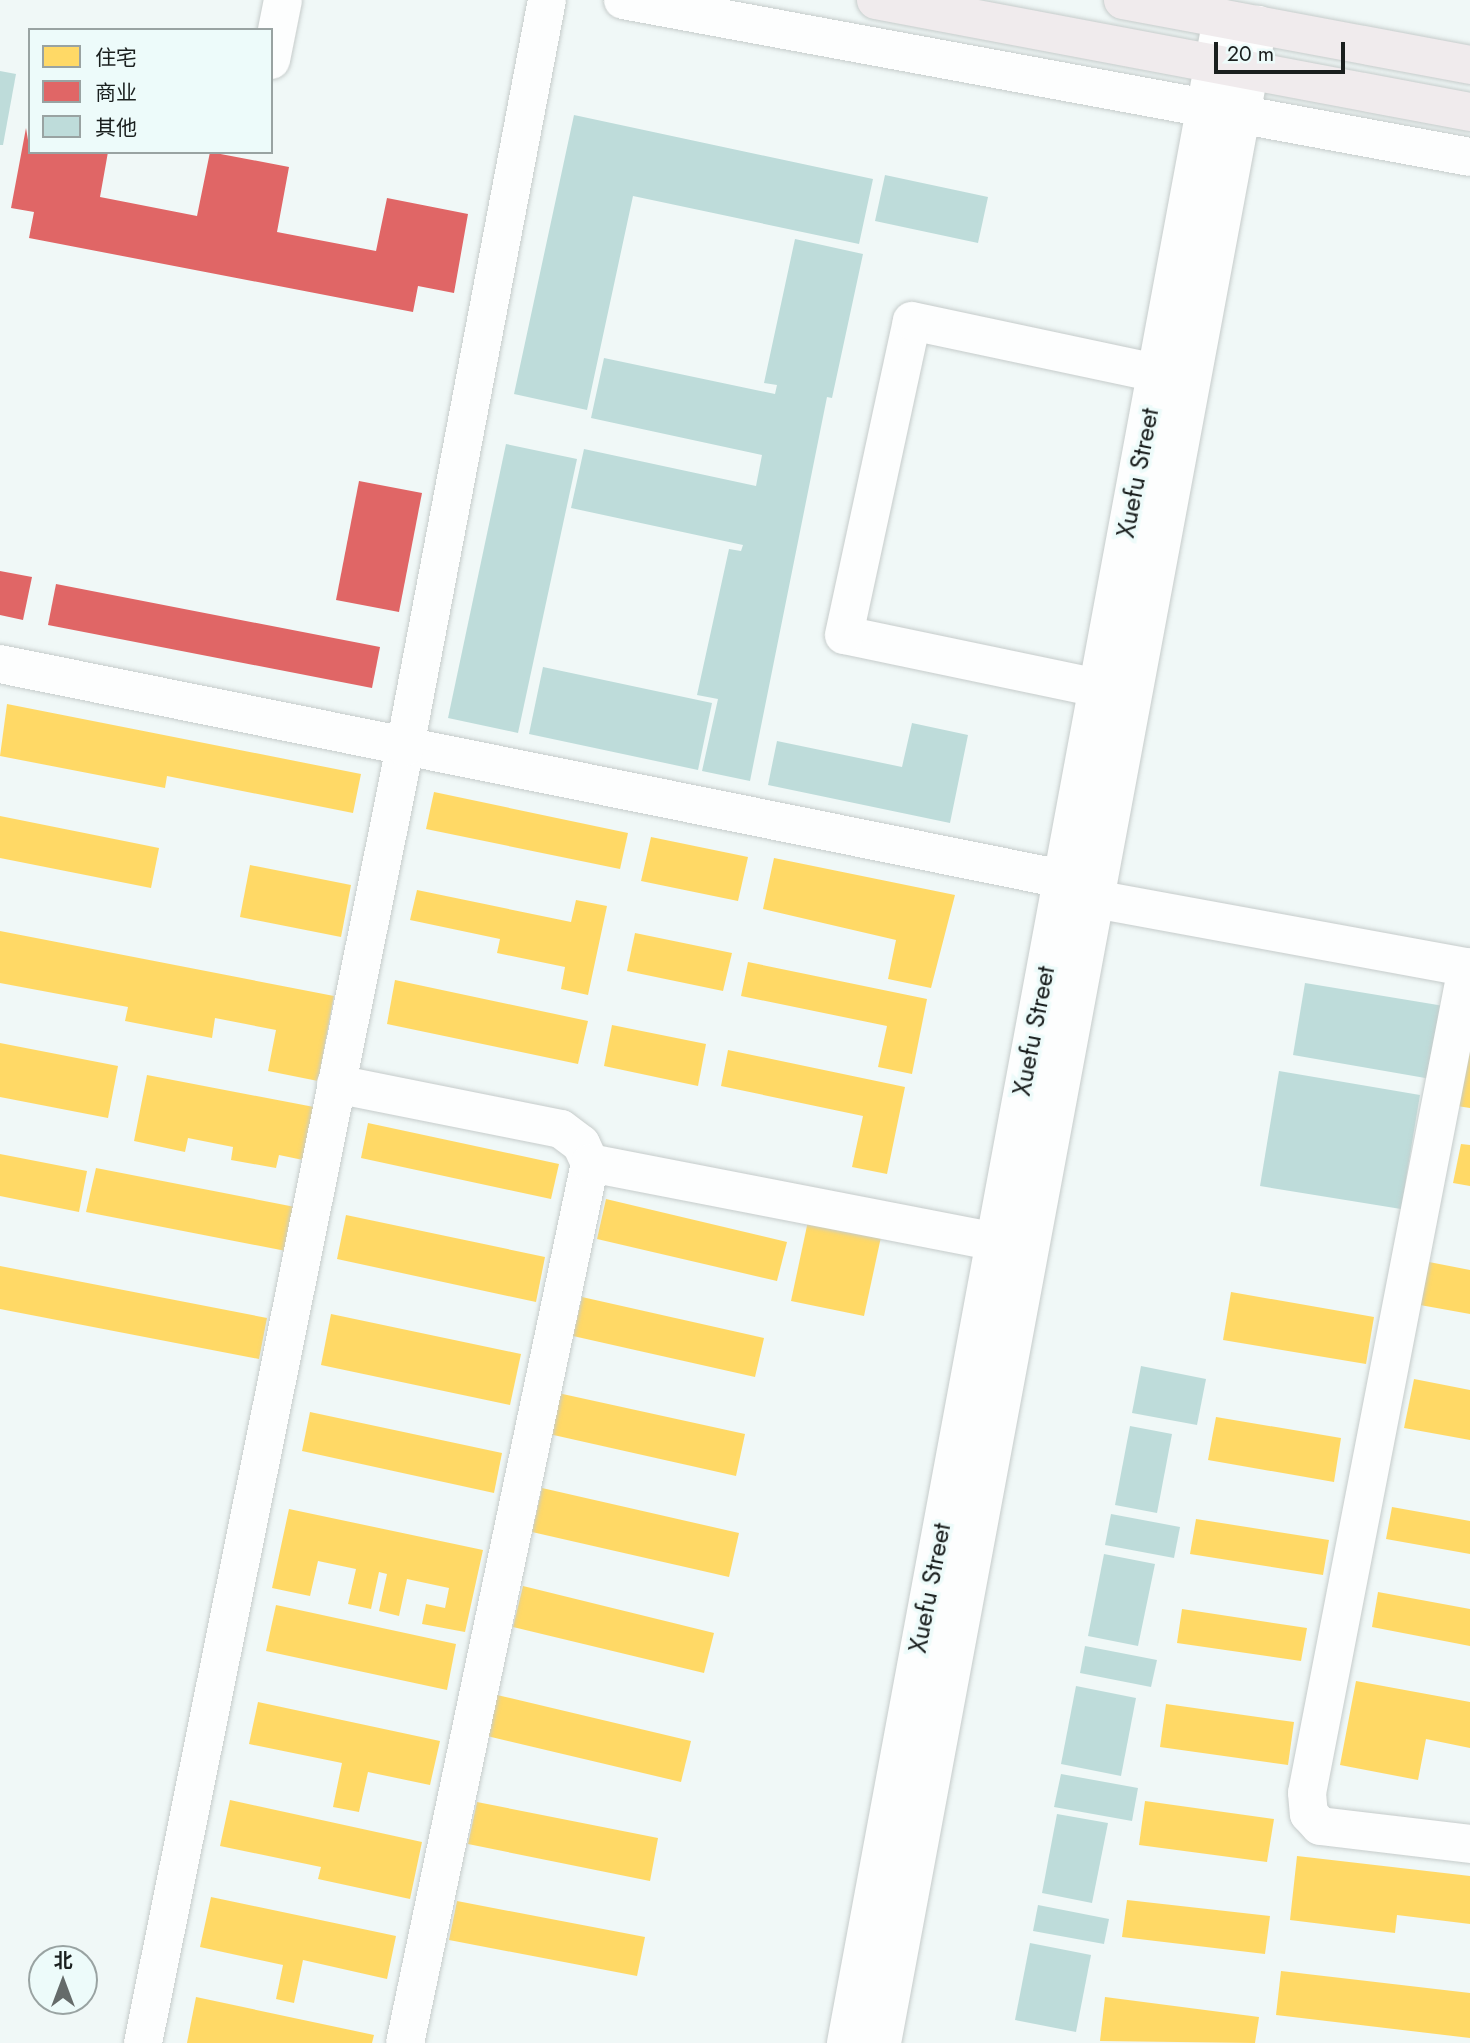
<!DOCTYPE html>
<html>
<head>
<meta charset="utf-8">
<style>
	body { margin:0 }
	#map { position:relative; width:1470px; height:2043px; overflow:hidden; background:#f0f8f7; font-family:Jost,"Noto Sans SC",sans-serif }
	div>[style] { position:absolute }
	.homes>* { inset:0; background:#ffd966 }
	.shops>* { inset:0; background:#e06666 }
	.building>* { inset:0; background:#bedcda }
	.roads { filter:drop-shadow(0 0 2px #c6cccb) drop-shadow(0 0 2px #c6cccb) }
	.minor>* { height:38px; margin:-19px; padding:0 19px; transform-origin:19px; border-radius:19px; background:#fdfefe }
	.major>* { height:38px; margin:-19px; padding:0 19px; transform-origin:19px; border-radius:19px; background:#f0ebed }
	span { translate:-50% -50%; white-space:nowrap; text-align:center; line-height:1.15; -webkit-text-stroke:7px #edfbfa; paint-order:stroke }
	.street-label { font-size:26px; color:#1a1f1e }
	.legend { position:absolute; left:28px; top:28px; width:245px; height:126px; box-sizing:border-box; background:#edfbfa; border:2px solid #99a3a2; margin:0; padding:9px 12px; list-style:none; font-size:21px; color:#1a1f1e }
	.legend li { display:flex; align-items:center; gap:14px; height:35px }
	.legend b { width:35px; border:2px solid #99a3a2 }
	.north { position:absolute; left:28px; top:1945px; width:70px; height:70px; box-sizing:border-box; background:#edfbfa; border:2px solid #99a3a2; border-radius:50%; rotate:0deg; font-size:19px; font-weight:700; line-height:28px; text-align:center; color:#1a1f1e }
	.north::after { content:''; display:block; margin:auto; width:24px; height:32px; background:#656b6a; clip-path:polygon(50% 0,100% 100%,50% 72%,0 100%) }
	.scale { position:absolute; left:1214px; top:42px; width:131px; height:32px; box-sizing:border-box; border:4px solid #1a1f1e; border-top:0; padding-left:9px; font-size:21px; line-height:24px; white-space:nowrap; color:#1a1f1e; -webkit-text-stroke:5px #edfbfa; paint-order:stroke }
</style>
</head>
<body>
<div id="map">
	<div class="homes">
		<i style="clip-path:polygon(7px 704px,361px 774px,353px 813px,167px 776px,165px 788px,0 756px)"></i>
		<i style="clip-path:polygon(434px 792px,628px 833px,620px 869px,426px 829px)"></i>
		<i style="clip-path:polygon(0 816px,159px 848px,151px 888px,0 858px)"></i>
		<i style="clip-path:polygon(651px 837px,748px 857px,738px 901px,641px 881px)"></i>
		<i style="clip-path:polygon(774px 858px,955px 895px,931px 988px,888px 979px,896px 940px,763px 909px)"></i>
		<i style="clip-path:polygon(250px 865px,351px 885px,341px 937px,240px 917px)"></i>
		<i style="clip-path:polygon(417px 890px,571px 922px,576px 900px,607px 906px,588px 995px,561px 989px,565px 967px,497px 953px,500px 939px,410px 920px)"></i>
		<i style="clip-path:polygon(0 931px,334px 996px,318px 1081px,268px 1071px,276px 1030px,215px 1018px,212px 1038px,125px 1021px,128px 1007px,0 983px)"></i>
		<i style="clip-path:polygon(635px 933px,732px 953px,723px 991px,627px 971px)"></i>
		<i style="clip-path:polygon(748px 962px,927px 999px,912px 1074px,878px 1067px,887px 1026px,741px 996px)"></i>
		<i style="clip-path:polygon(395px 980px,588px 1021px,578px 1064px,387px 1024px)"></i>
		<i style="clip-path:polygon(612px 1025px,706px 1044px,698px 1086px,604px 1066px)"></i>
		<i style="clip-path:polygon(0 1043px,118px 1066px,108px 1118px,0 1097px)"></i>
		<i style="clip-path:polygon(1470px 1045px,1470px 1108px,1457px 1106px)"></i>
		<i style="clip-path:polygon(728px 1050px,905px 1087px,887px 1174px,852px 1167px,863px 1116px,721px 1086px)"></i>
		<i style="clip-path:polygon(147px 1075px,314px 1107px,303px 1160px,279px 1155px,276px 1168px,231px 1160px,233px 1147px,188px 1138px,185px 1152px,134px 1141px)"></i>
		<i style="clip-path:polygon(368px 1123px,559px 1164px,551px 1199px,361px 1158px)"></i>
		<i style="clip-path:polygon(1461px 1144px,1470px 1145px,1470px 1186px,1453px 1183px)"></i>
		<i style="clip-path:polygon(0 1154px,87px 1171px,79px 1212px,0 1196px)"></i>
		<i style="clip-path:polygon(96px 1168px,295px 1207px,286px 1251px,86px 1212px)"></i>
		<i style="clip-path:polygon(606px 1199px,787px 1242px,777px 1281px,597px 1239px)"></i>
		<i style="clip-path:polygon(346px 1215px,545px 1257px,536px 1302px,337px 1259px)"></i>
		<i style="clip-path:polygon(808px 1221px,881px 1237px,864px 1316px,791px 1301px)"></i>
		<i style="clip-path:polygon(1429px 1262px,1470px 1270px,1470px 1314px,1420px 1305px)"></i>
		<i style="clip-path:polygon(0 1266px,267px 1318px,259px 1359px,0 1309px)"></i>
		<i style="clip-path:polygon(1231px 1292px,1374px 1317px,1366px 1364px,1223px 1340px)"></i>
		<i style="clip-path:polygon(582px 1297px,764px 1338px,755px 1377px,573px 1336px)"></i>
		<i style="clip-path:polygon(331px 1314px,521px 1354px,510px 1405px,321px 1365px)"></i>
		<i style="clip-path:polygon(1414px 1379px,1470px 1390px,1470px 1440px,1404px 1428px)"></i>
		<i style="clip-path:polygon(558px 1393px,745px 1434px,736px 1476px,549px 1434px)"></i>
		<i style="clip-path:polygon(310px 1412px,502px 1453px,494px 1493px,302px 1451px)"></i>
		<i style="clip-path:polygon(1216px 1417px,1341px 1438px,1334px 1482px,1208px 1460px)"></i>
		<i style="clip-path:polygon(542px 1488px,739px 1533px,729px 1577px,532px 1532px)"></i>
		<i style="clip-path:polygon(1392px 1507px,1470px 1521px,1470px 1554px,1386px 1539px)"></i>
		<i style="clip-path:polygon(289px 1509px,483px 1550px,465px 1632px,422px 1624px,426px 1604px,445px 1608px,449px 1588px,407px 1579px,399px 1616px,379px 1611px,387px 1574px,379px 1572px,371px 1609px,348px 1604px,356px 1569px,318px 1561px,310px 1596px,272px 1588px)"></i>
		<i style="clip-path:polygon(1196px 1519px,1329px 1540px,1323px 1575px,1190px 1554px)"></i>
		<i style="clip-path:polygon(523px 1586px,714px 1633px,704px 1673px,513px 1627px)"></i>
		<i style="clip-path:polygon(1378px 1592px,1470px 1609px,1470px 1646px,1372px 1627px)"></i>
		<i style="clip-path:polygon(276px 1605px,456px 1644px,447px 1690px,266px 1651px)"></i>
		<i style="clip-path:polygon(1182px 1609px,1307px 1628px,1301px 1661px,1177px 1643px)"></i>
		<i style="clip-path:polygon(1356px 1681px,1470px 1702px,1470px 1748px,1426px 1739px,1418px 1780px,1340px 1765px)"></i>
		<i style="clip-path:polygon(497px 1695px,691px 1741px,681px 1782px,487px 1736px)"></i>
		<i style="clip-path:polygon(258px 1702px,440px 1741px,430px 1785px,368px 1772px,359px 1812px,333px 1807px,342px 1763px,249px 1744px)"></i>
		<i style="clip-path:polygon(1166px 1704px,1294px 1722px,1288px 1765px,1160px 1747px)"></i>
		<i style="clip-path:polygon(230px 1800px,422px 1842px,410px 1899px,318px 1879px,321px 1867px,220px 1846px)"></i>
		<i style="clip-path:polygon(1145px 1801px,1274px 1819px,1267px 1862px,1139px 1845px)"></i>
		<i style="clip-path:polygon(477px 1802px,658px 1838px,650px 1881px,468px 1844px)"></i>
		<i style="clip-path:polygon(1297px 1856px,1470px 1876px,1470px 1924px,1397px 1915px,1395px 1933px,1290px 1920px)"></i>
		<i style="clip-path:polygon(211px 1897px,396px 1936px,387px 1979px,303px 1960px,294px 2003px,276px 1999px,283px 1965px,200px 1947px)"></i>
		<i style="clip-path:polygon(1127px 1900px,1270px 1916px,1265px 1954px,1122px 1937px)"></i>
		<i style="clip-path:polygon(457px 1901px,645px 1937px,637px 1976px,449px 1940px)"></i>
		<i style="clip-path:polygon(1281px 1971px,1470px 1993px,1470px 2038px,1276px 2015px)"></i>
		<i style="clip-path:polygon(196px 1997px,374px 2035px,372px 2043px,187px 2043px)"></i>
		<i style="clip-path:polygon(1105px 1997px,1259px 2017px,1255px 2043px,1100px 2041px)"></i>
	</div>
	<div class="shops">
		<i style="clip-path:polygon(26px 128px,30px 152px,108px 152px,100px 197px,197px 216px,210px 152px,289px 167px,277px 232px,376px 251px,387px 198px,468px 214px,454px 293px,418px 286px,413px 312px,29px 238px,34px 212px,11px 208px)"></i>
		<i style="clip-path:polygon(359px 481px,422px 493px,399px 612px,336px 600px)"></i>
		<i style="clip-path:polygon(0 571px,32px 577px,23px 620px,0 615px)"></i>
		<i style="clip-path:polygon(56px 584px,380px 647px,372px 688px,48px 625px)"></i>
	</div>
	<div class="building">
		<i style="clip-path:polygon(0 71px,16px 74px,3px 145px,0 145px)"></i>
		<i style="clip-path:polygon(574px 115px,873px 179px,859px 244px,633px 196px,587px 410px,514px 394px)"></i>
		<i style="clip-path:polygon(885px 175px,988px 197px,978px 243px,875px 221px)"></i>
		<i style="clip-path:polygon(795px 239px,863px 254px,832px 398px,827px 397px,750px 781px,702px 771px,718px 699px,697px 695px,729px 549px,741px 551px,743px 545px,571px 508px,584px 449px,756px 486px,762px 455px,591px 418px,604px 358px,775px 394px,777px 385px,764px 383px)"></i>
		<i style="clip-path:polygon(506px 444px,577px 459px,518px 733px,448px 718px)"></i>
		<i style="clip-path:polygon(543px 667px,712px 703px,698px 770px,529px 734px)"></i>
		<i style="clip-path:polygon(912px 723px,968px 735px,950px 823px,768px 785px,777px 741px,902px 767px)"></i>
		<i style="clip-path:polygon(1305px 983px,1444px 1006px,1431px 1079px,1293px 1055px)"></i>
		<i style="clip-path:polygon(1279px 1071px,1420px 1095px,1401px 1209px,1260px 1186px)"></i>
		<i style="clip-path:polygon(1141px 1366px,1206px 1379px,1197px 1425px,1132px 1413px)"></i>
		<i style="clip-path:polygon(1130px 1426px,1172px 1434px,1157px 1513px,1115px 1505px)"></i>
		<i style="clip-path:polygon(1111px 1514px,1180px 1527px,1174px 1558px,1105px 1545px)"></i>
		<i style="clip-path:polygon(1104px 1554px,1155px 1564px,1138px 1646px,1088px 1636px)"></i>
		<i style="clip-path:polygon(1085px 1646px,1157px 1660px,1151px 1687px,1080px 1673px)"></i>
		<i style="clip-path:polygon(1076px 1686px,1136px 1698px,1121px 1776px,1061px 1764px)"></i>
		<i style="clip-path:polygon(1061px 1774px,1138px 1788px,1132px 1821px,1054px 1807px)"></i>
		<i style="clip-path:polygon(1057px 1814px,1108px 1823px,1092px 1903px,1042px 1893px)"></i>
		<i style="clip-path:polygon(1038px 1905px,1109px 1919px,1104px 1944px,1033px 1931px)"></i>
		<i style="clip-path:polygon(1030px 1943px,1091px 1955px,1076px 2032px,1015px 2020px)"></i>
	</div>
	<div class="roads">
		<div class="minor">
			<i style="left:623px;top:0;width:861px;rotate:10.5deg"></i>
			<i style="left:271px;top:60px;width:61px;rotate:-78.7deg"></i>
			<i style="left:0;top:664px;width:1084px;rotate:11.44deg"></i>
			<i style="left:1098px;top:688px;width:259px;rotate:-168.2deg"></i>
			<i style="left:844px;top:635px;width:321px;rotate:-77.8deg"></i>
			<i style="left:912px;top:321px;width:249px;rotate:12deg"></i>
			<i style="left:1095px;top:899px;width:381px;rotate:10.4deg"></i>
			<i style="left:1467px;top:967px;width:841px;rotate:100.96deg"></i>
			<i style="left:1307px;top:1793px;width:21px;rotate:85deg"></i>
			<i style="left:1309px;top:1814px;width:16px;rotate:47deg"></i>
			<i style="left:1320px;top:1826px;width:151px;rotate:6.8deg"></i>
			<i style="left:336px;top:1084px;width:229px;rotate:11.3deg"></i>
			<i style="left:561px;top:1129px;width:25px;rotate:37deg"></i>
			<i style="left:581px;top:1144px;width:21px;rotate:65deg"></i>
			<i style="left:590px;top:1163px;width:899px;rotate:101.87deg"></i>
			<i style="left:590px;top:1163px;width:413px;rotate:11deg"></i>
			<i style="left:143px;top:2043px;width:1322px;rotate:-78.57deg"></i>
			<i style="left:405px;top:747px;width:760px;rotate:-79.24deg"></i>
			<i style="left:846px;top:2043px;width:2059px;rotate:-79.48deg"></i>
			<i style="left:882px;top:2043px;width:2053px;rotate:-79.45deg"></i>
		</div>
		<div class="major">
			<i style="left:876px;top:0;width:604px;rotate:10.68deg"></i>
			<i style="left:1123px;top:0;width:353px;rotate:10.6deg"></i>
		</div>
	</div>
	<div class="street-label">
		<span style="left:1138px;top:473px;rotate:-79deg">Xuefu Street</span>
		<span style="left:1034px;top:1031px;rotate:-79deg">Xuefu Street</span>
		<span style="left:930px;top:1588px;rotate:-79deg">Xuefu Street</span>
	</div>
	<ul class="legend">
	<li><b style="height:19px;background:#ffd966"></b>住宅</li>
	<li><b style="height:19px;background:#e06666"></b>商业</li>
	<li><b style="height:19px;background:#bedcda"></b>其他</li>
	</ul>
	<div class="north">北</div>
	<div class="scale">20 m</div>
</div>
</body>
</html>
